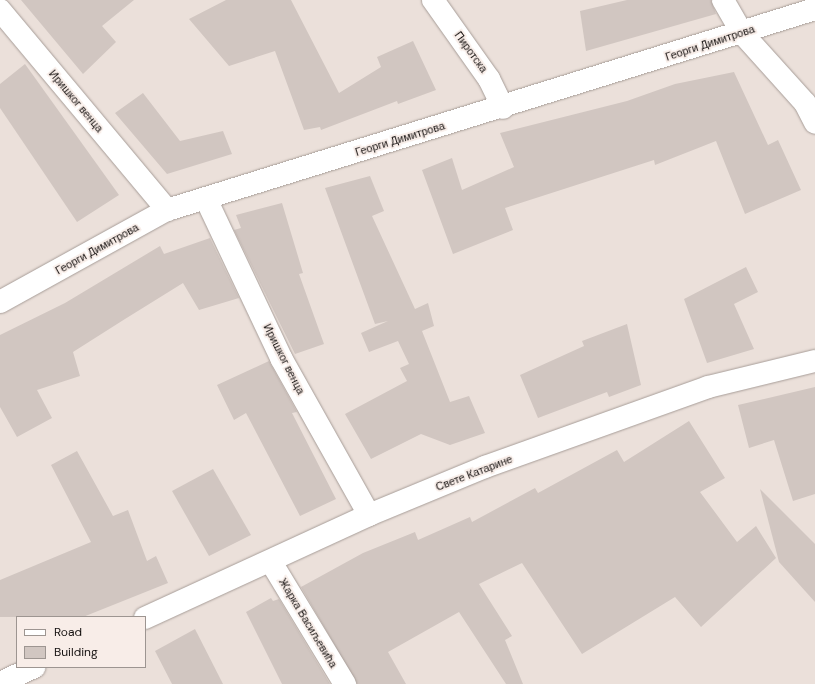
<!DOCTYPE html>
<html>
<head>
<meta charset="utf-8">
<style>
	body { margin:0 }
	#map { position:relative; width:815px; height:684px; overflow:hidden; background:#ebe0da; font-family:"DM Sans",sans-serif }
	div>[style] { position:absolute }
	.building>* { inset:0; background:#d1c6c1 }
	.roads { filter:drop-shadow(0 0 1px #a79d98) drop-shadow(0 0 1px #a79d98) }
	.street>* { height:22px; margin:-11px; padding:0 11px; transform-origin:11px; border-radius:11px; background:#fff }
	span { translate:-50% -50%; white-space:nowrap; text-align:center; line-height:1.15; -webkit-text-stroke:3.5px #f8ede8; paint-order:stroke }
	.street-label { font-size:11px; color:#14100f }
	.legend { position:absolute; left:16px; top:616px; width:130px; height:52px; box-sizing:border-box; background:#f8ede8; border:1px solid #9d9591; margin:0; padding:5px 7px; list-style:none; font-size:12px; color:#14100f }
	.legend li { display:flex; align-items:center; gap:8px; height:20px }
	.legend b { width:20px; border:1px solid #9d9591 }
</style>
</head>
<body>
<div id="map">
	<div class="building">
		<i style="clip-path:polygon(21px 0,134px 0,102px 26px,116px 42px,83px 74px)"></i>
		<i style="clip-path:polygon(226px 0,291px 0,339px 93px,381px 67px,377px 57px,413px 41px,436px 90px,398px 104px,397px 101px,321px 130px,320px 127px,304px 130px,275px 51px,229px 66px,189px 19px)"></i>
		<i style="clip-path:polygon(627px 0,711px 0,716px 14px,586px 51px,580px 11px)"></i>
		<i style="clip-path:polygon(25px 64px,119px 195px,77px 222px,0 108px,0 84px)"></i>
		<i style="clip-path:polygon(734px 72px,768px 145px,778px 140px,801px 190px,745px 214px,716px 141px,655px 165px,654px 160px,505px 208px,513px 230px,453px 254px,422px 170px,452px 158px,462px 190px,514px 167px,500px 133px,627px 101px,675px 84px)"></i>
		<i style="clip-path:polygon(143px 93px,180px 141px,223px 131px,232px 154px,167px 174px,115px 113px)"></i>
		<i style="clip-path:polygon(370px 176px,384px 211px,372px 216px,415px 309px,428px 303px,434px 326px,422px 331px,450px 402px,469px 396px,485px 433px,450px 445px,421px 434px,371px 459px,345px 414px,407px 381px,400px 368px,409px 364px,398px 341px,369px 352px,361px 333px,388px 321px,375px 324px,325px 188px)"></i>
		<i style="clip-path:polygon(282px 203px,303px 273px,299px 274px,324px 344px,295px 354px,234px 230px,241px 228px,236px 215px)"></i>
		<i style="clip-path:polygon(210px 238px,239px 298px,199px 310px,183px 283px,125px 319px,73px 352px,80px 376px,37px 390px,52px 418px,17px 437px,0 407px,0 335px,65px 303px,160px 246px,164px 254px)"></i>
		<i style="clip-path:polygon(746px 267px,758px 292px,734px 304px,754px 349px,707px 363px,684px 299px)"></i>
		<i style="clip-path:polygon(627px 324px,641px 385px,609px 397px,607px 392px,538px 418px,520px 375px,584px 346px,582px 341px)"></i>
		<i style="clip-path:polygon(269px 361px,297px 412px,292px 413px,336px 499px,300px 516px,246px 413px,234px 420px,217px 385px)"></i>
		<i style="clip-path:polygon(815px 387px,815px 494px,793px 501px,774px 440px,749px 448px,738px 405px)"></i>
		<i style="clip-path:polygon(689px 421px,725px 478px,700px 492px,737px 542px,756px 526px,776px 558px,701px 627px,675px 597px,582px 654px,522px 563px,479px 584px,512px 636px,505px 640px,523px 684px,506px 684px,459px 612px,388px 652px,406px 684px,357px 684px,301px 587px,363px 553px,415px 532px,418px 540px,470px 517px,472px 522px,535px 488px,538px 493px,617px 450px,624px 462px)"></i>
		<i style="clip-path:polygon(77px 451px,113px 516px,128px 510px,147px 561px,156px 556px,168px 583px,83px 617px,0 617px,0 580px,91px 542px,51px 465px)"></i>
		<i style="clip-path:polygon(213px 469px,251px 535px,209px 556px,172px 491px)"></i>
		<i style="clip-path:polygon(760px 489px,815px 544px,815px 602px,779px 562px)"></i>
		<i style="clip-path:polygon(271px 598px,273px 601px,279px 599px,330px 684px,282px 684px,246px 612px)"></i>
		<i style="clip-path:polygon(195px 629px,223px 684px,172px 684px,155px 651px)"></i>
	</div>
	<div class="roads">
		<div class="street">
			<i style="left:433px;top:0;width:97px;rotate:54.7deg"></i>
			<i style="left:489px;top:79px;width:32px;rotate:64deg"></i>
			<i style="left:723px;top:0;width:38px;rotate:60deg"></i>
			<i style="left:742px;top:33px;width:94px;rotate:48deg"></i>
			<i style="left:805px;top:103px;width:22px;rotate:63deg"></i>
			<i style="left:0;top:10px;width:261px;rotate:50.1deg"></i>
			<i style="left:206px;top:199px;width:176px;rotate:64.7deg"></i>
			<i style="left:281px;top:358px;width:180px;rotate:60.7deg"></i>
			<i style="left:0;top:302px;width:191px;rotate:-28.9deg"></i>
			<i style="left:167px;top:210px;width:678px;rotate:-17.23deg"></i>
			<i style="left:271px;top:562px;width:143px;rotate:58.8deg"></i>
			<i style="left:145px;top:618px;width:247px;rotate:-24.7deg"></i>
			<i style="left:369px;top:515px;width:126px;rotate:-22.5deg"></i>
			<i style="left:485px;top:467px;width:237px;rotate:-19.7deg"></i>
			<i style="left:708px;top:387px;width:110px;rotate:-13.7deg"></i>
			<i style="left:0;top:683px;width:38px;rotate:-25deg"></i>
		</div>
	</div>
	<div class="street-label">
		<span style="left:710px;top:43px;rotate:-18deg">Георги Димитрова</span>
		<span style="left:471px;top:52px;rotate:54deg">Пиротска</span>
		<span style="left:76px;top:101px;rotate:50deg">Иришког венца</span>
		<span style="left:400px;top:139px;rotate:-17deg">Георги Димитрова</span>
		<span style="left:97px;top:249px;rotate:-29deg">Георги Димитрова</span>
		<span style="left:284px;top:359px;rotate:63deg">Иришког венца</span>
		<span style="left:474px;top:473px;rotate:-21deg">Свете Катарине</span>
		<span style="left:308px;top:623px;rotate:59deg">Жарка Васиљевића</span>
	</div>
	<ul class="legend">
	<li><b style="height:5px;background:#fff"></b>Road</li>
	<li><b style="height:11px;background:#d1c6c1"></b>Building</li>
	</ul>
</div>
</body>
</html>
